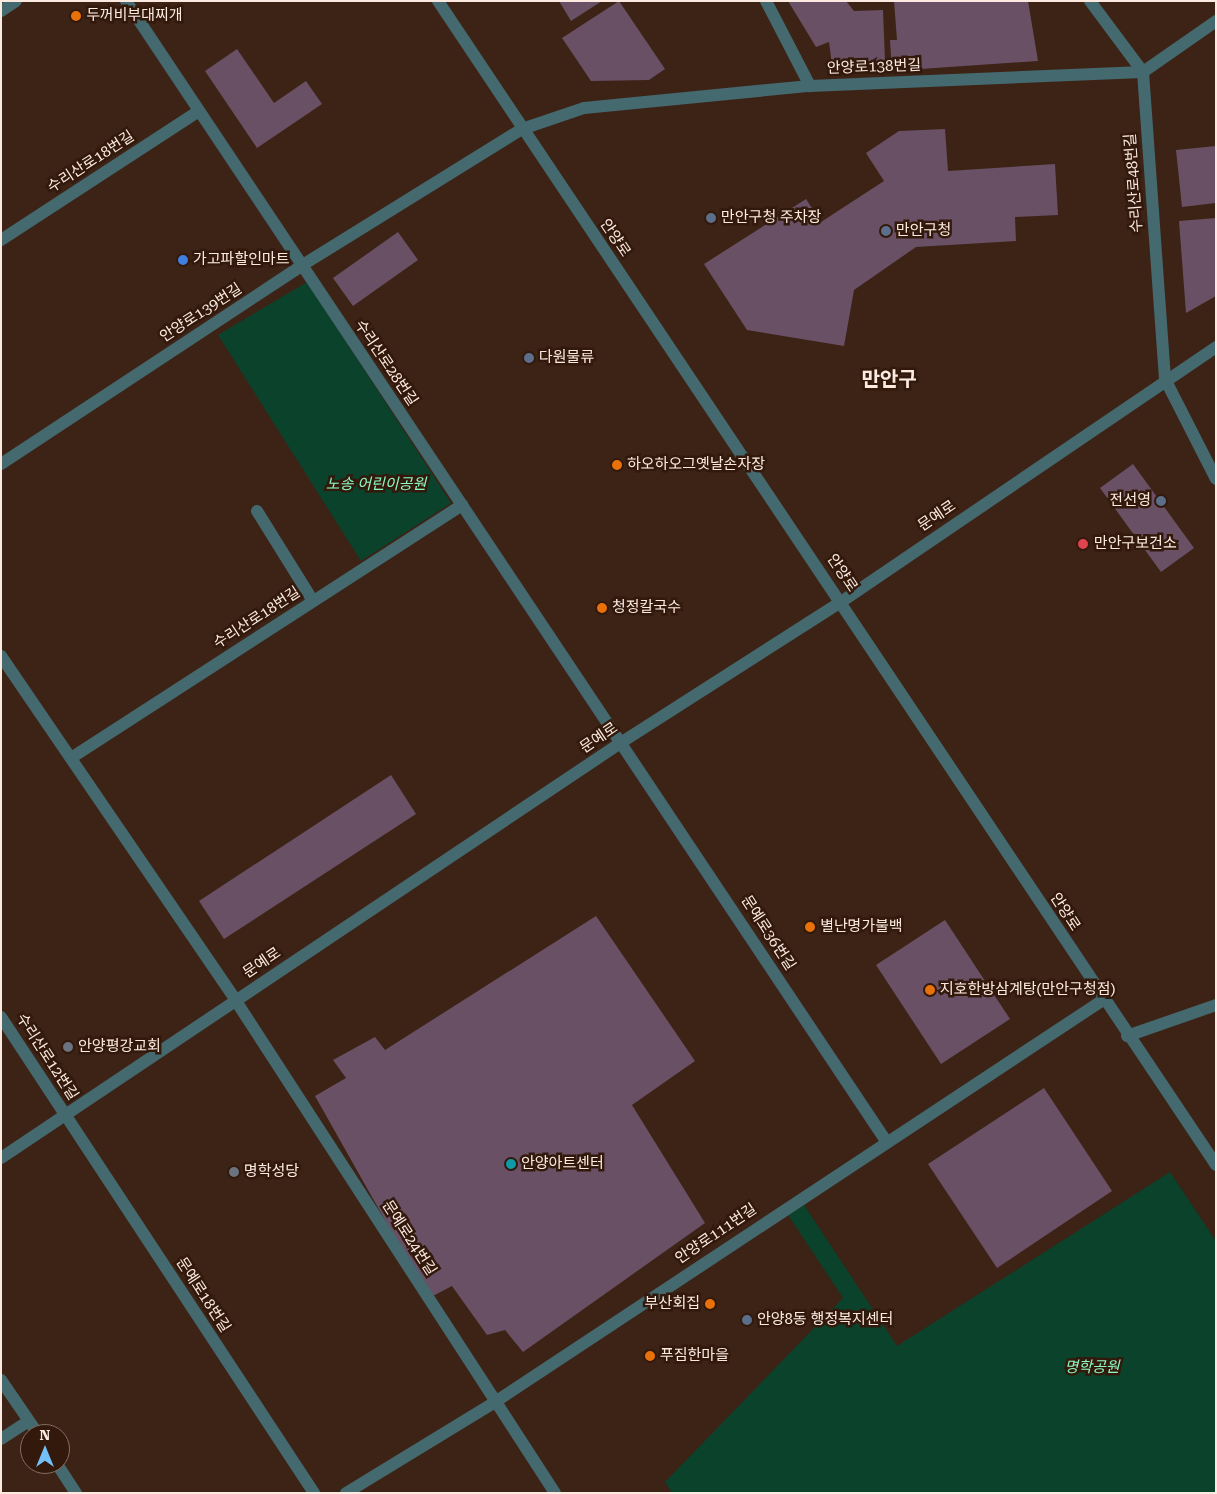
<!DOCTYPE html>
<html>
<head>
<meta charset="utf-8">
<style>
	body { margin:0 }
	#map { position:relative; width:1217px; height:1494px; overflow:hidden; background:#3c2316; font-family:"Roboto Serif","Noto Sans KR",serif }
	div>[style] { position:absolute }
	.green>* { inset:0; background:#0a422b }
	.building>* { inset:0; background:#695065 }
	.minor>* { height:12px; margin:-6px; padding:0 6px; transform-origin:6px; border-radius:6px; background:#44696f }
	.dots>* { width:14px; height:14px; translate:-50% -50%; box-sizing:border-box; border:2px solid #32190c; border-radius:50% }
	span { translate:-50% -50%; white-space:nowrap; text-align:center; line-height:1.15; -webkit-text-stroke:5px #32190c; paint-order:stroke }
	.poi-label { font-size:15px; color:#fceae1 }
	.left { translate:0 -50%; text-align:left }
	.right { translate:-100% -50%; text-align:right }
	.street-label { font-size:15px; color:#fceae1 }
	.park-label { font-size:15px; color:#8cf7c0; font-style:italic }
	.district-label { font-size:20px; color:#fceae1; font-weight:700 }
	.frame { position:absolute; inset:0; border:2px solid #fceae1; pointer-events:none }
	.north { position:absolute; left:20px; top:1424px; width:50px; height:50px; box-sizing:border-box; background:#32190c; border:1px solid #836d61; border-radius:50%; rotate:0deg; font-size:14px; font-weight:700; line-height:20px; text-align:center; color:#fceae1 }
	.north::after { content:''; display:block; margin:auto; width:18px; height:22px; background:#74c0f6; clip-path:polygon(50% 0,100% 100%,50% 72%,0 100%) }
</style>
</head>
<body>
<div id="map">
	<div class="green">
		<i style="clip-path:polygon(307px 282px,451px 503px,361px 561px,218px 335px)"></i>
		<i style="clip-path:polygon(1170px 1172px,1216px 1241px,1216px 1493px,672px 1493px,665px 1482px,843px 1298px,788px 1215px,804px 1205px,897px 1346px)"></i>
	</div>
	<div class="building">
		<i style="clip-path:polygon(559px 1px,602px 1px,571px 21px)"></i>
		<i style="clip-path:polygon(619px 1px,665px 69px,649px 80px,591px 81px,562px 38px)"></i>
		<i style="clip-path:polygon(788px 1px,846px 1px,854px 11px,883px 10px,885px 61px,832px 65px,829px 42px,816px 47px)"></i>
		<i style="clip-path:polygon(894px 1px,1028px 1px,1038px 61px,892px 71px,890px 40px,897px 40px)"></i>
		<i style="clip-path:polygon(237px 49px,274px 103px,306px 81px,322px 104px,257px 148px,205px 71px)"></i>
		<i style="clip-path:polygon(945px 129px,948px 171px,1055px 164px,1058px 215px,1015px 217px,1016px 241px,916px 247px,854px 290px,844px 346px,747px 330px,704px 264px,806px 199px,821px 222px,884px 181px,866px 153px,899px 131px)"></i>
		<i style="clip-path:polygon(1216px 146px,1216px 203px,1182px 207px,1176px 150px)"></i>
		<i style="clip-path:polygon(1216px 218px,1216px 296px,1186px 313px,1179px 221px)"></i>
		<i style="clip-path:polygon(398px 232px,418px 260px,353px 306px,333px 278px)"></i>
		<i style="clip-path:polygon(1133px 464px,1194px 548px,1161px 572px,1100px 488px)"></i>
		<i style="clip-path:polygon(391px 775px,416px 814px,224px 939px,199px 901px)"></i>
		<i style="clip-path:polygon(596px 916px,695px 1061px,632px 1105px,705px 1223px,523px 1352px,505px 1330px,487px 1335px,452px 1286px,429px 1298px,315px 1096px,346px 1078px,333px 1060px,375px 1037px,385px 1050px)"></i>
		<i style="clip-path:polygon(945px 920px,1010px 1019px,941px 1064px,876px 965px)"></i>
		<i style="clip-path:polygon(1044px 1088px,1112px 1191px,997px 1268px,928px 1164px)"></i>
	</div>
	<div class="minor">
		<i style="left:126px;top:1px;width:1370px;rotate:56.31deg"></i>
		<i style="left:438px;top:1px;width:1400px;rotate:56.24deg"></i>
		<i style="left:766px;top:1px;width:96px;rotate:62.6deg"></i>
		<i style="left:1090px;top:1px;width:89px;rotate:53.3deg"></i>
		<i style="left:1143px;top:72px;width:308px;rotate:85.9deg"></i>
		<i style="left:1165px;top:379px;width:112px;rotate:63deg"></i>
		<i style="left:1px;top:11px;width:18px;rotate:-34deg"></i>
		<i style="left:1px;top:240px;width:236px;rotate:-33.1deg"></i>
		<i style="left:1px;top:464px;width:359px;rotate:-33.4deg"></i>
		<i style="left:301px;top:266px;width:260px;rotate:-31.8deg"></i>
		<i style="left:522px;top:129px;width:65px;rotate:-18.7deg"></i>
		<i style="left:584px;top:108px;width:227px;rotate:-5.6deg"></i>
		<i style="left:810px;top:86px;width:333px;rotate:-2.4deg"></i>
		<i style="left:1143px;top:72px;width:89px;rotate:-34.9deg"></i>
		<i style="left:257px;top:511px;width:106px;rotate:58.1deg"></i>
		<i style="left:1px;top:656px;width:417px;rotate:55.7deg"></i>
		<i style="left:236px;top:1001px;width:586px;rotate:57.04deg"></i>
		<i style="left:71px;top:758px;width:466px;rotate:-32.9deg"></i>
		<i style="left:1px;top:1017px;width:570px;rotate:56.67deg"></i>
		<i style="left:1127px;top:1036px;width:94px;rotate:-19.2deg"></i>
		<i style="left:1px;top:1158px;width:747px;rotate:-33.82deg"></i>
		<i style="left:622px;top:742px;width:260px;rotate:-32.6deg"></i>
		<i style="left:841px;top:602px;width:453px;rotate:-34.2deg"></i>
		<i style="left:1px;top:1380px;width:65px;rotate:55.6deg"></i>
		<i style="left:1px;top:1439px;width:33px;rotate:-33deg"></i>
		<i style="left:57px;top:1464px;width:35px;rotate:57deg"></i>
		<i style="left:346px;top:1493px;width:175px;rotate:-31.4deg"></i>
		<i style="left:495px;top:1402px;width:729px;rotate:-33.47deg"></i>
	</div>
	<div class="dots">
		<i style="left:76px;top:16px;background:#e8710a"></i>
		<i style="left:711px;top:218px;background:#5c6f8a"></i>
		<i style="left:886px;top:231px;background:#5c6f8a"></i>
		<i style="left:183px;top:260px;background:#3f7fe0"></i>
		<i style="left:529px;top:358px;background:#5c6f8a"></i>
		<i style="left:617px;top:465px;background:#e8710a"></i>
		<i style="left:1161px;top:501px;background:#5c6f8a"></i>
		<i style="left:1083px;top:544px;background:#e0444e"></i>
		<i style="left:602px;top:608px;background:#e8710a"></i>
		<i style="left:810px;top:927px;background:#e8710a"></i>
		<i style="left:930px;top:990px;background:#e8710a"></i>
		<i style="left:68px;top:1047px;background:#6b7280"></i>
		<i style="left:511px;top:1164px;background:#0f9aa8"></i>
		<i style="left:234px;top:1172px;background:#6b7280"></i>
		<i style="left:710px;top:1304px;background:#e8710a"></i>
		<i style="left:747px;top:1320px;background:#5c6f8a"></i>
		<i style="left:650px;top:1356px;background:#e8710a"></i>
	</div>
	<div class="poi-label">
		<span class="left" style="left:86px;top:16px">두꺼비부대찌개</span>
		<span class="left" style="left:721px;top:218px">만안구청 주차장</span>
		<span class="left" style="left:896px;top:231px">만안구청</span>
		<span class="left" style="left:193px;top:260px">가고파할인마트</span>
		<span class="left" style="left:539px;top:358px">다원물류</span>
		<span class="left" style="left:627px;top:465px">하오하오그옛날손자장</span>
		<span class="right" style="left:1151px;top:501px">전선영</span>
		<span class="left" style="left:1094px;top:544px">만안구보건소</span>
		<span class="left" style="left:612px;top:608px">청정칼국수</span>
		<span class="left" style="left:820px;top:927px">별난명가불백</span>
		<span class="left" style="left:940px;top:990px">지호한방삼계탕(만안구청점)</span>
		<span class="left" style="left:78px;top:1047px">안양평강교회</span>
		<span class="left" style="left:521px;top:1164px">안양아트센터</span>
		<span class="left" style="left:244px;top:1172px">명학성당</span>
		<span class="right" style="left:700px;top:1304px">부산회집</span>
		<span class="left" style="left:757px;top:1320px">안양8동 행정복지센터</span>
		<span class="left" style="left:660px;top:1356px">푸짐한마을</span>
	</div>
	<div class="street-label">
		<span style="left:874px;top:67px;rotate:-2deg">안양로138번길</span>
		<span style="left:91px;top:162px;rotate:-33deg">수리산로18번길</span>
		<span style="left:1134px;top:183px;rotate:-94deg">수리산로48번길</span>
		<span style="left:615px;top:238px;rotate:56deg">안양로</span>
		<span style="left:201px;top:313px;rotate:-33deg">안양로139번길</span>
		<span style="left:386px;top:363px;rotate:56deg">수리산로28번길</span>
		<span style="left:937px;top:516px;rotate:-34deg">문예로</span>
		<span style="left:842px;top:573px;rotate:56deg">안양로</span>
		<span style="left:257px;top:618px;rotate:-33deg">수리산로18번길</span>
		<span style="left:599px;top:738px;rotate:-34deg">문예로</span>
		<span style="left:1065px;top:912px;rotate:57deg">안양로</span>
		<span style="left:768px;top:933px;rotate:57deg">문예로36번길</span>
		<span style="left:262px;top:963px;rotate:-34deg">문예로</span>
		<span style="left:47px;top:1057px;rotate:57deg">수리산로12번길</span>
		<span style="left:716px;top:1234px;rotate:-34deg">안양로111번길</span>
		<span style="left:409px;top:1238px;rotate:57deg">문예로24번길</span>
		<span style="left:203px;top:1295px;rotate:57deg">문예로18번길</span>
	</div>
	<div class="park-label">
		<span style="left:376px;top:485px">노송 어린이공원</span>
		<span style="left:1092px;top:1368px">명학공원</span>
	</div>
	<div class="district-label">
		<span style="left:889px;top:379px">만안구</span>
	</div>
	<div class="frame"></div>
	<div class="north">N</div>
</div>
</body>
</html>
